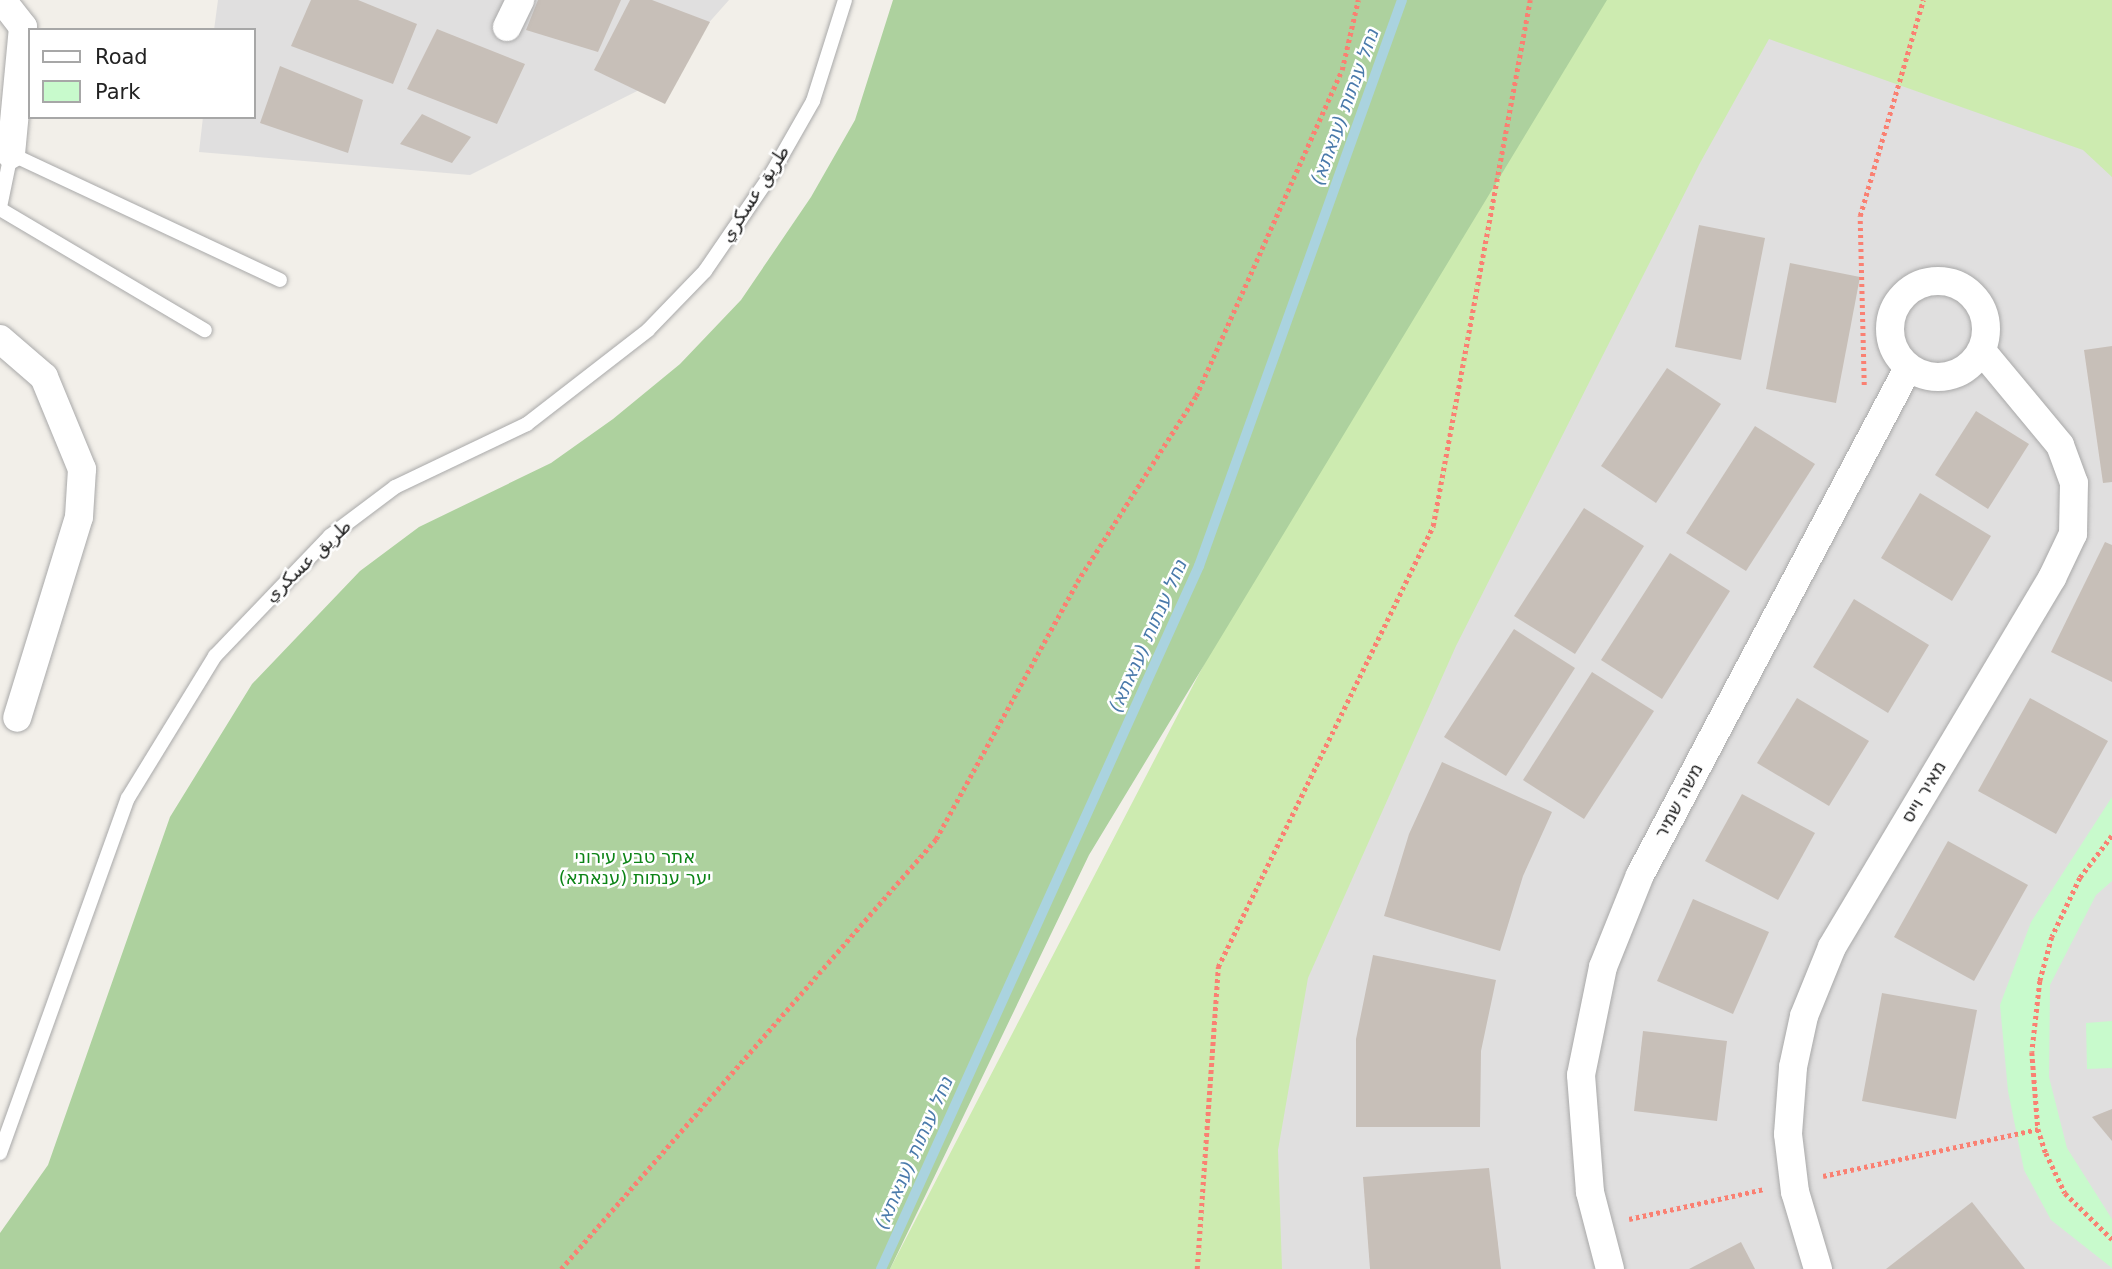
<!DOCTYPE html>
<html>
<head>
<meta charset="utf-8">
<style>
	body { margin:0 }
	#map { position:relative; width:2112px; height:1269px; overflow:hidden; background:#f2efe9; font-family:"DejaVu Sans","Noto Naskh Arabic","Noto Sans Hebrew",sans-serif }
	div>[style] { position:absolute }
	.residential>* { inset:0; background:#e0dfdf }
	.grass>* { inset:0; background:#cdebb0 }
	.forest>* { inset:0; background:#add19e }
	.park>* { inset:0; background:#c8facc }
	.stream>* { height:10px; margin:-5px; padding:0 5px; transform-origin:5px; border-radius:5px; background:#aad3df }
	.building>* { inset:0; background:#c7bfb8 }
	.path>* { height:4.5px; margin-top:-2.25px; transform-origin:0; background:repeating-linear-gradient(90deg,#fa8072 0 3.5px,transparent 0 7px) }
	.roads { filter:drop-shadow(0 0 2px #a9a9a9) drop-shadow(0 0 2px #a9a9a9) }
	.service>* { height:14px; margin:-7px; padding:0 7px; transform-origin:7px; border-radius:7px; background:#fff }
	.minor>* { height:28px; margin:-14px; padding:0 14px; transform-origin:14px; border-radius:14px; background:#fff }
	.minor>.ring { margin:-14px; padding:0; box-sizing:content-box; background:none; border:28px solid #fff; border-radius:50% }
	span { translate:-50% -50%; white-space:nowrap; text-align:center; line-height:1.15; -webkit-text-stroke:5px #fff; paint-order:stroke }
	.street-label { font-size:18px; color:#222 }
	.park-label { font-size:18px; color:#0c8416 }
	.water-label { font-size:19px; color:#4a7aab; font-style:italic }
	.legend { position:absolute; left:28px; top:28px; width:228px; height:91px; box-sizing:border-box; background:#fff; border:2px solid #a7a7a7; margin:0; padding:9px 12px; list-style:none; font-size:21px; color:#222 }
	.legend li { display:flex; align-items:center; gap:14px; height:35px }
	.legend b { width:35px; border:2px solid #a7a7a7 }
</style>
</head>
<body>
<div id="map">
	<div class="residential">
		<i style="clip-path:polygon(218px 0,729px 0,657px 81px,470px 175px,199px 152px,203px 117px,254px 117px,254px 30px,214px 30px)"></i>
		<i style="clip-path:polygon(1703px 1px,2112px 25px,2112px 1269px,1222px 1269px,1277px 936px)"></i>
	</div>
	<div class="grass">
		<i style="clip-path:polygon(1549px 0,2112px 0,2112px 177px,2083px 150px,1769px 39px,1700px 163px,1456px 646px,1308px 978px,1278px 1150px,1282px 1269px,890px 1269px)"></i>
	</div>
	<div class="forest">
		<i style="clip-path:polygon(893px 0,1607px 0,1089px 855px,890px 1269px,0 1269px,0 1233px,48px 1165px,170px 817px,252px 684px,360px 571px,419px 527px,551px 463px,613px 419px,680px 364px,741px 300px,811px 197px,855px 120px)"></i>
	</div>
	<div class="park">
		<i style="clip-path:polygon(2112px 797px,2112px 881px,2096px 895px,2050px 985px,2049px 1077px,2067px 1148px,2112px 1219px,2112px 1268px,2051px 1220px,2024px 1170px,2008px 1091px,2000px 1005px,2031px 922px)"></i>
		<i style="clip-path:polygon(2112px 1021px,2112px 1068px,2087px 1069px,2086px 1023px)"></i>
	</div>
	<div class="stream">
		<i style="left:881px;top:1269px;width:772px;rotate:-65.66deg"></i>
		<i style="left:1199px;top:566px;width:601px;rotate:-70.27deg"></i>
	</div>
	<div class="building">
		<i style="clip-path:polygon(311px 0,358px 0,417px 24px,393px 84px,291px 46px)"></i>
		<i style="clip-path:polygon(538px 0,621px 0,598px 52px,526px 30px)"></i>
		<i style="clip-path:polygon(630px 0,652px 0,710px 22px,665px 104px,594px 70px)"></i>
		<i style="clip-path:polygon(437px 29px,525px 64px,497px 124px,407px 89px)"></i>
		<i style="clip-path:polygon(280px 66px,363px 100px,348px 153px,260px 123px)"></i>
		<i style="clip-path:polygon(422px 114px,471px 137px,452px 163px,400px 144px)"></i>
		<i style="clip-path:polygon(1699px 225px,1765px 238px,1741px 360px,1675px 347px)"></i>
		<i style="clip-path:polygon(1790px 263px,1860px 277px,1836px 403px,1766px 389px)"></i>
		<i style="clip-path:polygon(2112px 346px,2112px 482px,2103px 483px,2084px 350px)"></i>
		<i style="clip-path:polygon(1667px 368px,1721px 404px,1656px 503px,1601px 466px)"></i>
		<i style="clip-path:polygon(1976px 411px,2029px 444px,1988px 509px,1935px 475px)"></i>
		<i style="clip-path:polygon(1755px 426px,1815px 464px,1746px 571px,1686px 533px)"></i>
		<i style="clip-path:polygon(1920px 493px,1991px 536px,1952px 601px,1881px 558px)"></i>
		<i style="clip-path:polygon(1584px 508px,1644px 546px,1575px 654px,1514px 616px)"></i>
		<i style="clip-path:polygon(2105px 542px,2112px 545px,2112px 682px,2051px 652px)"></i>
		<i style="clip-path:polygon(1670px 553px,1730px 591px,1662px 699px,1601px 660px)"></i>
		<i style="clip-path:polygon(1854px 599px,1929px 645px,1888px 713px,1813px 667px)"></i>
		<i style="clip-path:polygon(1514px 629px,1575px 668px,1506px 776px,1444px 737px)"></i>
		<i style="clip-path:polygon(1592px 672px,1654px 711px,1584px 819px,1523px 780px)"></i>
		<i style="clip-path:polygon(1797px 698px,1869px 741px,1829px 806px,1757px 763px)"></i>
		<i style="clip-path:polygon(2030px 698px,2108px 741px,2056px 834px,1978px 791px)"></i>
		<i style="clip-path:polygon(1442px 762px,1552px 812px,1523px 876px,1500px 951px,1384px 916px,1409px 834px)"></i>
		<i style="clip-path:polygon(1742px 794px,1815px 833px,1778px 900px,1705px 861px)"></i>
		<i style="clip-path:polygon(1948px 841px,2028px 885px,1974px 981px,1894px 937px)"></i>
		<i style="clip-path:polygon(1693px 899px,1769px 932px,1733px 1014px,1657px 981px)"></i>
		<i style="clip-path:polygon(1373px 955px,1496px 980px,1481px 1051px,1480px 1127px,1356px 1127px,1356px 1039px)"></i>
		<i style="clip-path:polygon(1882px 993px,1977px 1010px,1956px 1119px,1862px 1101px)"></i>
		<i style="clip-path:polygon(1643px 1031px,1727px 1041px,1717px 1121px,1634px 1111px)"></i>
		<i style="clip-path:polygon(2112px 1109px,2112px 1141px,2092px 1117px)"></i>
		<i style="clip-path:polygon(1489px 1168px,1501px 1269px,1370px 1269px,1363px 1177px)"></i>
		<i style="clip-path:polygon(1972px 1202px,2025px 1269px,1886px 1269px)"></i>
		<i style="clip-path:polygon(1741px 1242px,1755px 1269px,1689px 1269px)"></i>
	</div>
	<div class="path">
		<i style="left:1864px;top:385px;width:169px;rotate:-91.4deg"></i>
		<i style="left:1860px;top:216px;width:225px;rotate:-73.7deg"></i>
		<i style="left:2112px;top:836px;width:53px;rotate:127.3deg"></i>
		<i style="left:2080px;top:878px;width:65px;rotate:115.4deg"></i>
		<i style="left:2052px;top:937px;width:46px;rotate:105.3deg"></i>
		<i style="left:2040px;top:981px;width:71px;rotate:96.4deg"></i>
		<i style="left:2032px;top:1052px;width:77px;rotate:85.5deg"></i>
		<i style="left:2038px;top:1129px;width:25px;rotate:72deg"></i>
		<i style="left:2046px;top:1153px;width:44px;rotate:64.6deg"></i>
		<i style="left:2065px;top:1193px;width:66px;rotate:44.4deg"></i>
		<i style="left:1823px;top:1176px;width:220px;rotate:-12.3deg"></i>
		<i style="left:1629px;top:1219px;width:138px;rotate:-12.5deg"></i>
		<i style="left:561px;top:1269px;width:571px;rotate:-48.91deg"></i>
		<i style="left:936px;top:839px;width:293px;rotate:-61.2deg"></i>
		<i style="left:1077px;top:582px;width:221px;rotate:-57.4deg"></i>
		<i style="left:1196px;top:396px;width:357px;rotate:-65.9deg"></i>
		<i style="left:1342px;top:70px;width:72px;rotate:-77.1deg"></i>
		<i style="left:1197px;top:1269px;width:303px;rotate:-86deg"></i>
		<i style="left:1218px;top:967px;width:491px;rotate:-64deg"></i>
		<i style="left:1433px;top:526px;width:535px;rotate:-79.55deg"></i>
	</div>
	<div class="roads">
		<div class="service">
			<i style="left:0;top:207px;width:54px;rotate:-78.3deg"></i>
			<i style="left:11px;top:154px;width:297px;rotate:25.1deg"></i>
			<i style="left:0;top:209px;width:238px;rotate:30.6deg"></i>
			<i style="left:0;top:1153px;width:377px;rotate:-70.2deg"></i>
			<i style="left:128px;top:798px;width:167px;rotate:-58.5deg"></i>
			<i style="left:215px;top:656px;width:166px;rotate:-46.2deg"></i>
			<i style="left:330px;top:536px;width:81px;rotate:-37deg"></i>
			<i style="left:395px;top:487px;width:146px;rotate:-25.5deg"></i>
			<i style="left:527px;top:424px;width:153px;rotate:-37.8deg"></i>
			<i style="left:648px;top:330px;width:82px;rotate:-46deg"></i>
			<i style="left:705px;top:271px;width:119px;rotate:-55.6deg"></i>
			<i style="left:772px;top:173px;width:83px;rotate:-60.3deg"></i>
			<i style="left:813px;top:101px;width:106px;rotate:-72.4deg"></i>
		</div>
		<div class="minor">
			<i style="left:2px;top:0;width:34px;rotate:52deg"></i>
			<i style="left:23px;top:27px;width:128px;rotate:95.4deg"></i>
			<i style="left:507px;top:27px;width:30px;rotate:-64deg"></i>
			<i class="ring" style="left:1890px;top:281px;width:68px;height:68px"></i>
			<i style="left:0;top:339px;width:58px;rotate:40.8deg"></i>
			<i style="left:44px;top:377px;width:100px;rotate:67.6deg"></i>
			<i style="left:82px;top:469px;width:48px;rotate:93.6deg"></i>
			<i style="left:79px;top:517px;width:210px;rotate:107.1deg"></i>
			<i style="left:1610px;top:1269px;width:80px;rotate:-104.6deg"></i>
			<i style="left:1590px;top:1192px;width:117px;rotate:-94.4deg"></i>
			<i style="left:1581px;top:1075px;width:110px;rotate:-78.5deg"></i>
			<i style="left:1603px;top:967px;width:99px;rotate:-68.1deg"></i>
			<i style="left:1640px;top:875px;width:573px;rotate:-62.14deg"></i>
			<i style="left:1818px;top:1269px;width:80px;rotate:-106.6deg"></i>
			<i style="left:1795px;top:1192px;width:58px;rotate:-96.9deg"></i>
			<i style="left:1788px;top:1134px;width:67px;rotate:-85.7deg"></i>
			<i style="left:1793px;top:1067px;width:52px;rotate:-77.8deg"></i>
			<i style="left:1804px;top:1016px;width:74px;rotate:-67.9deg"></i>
			<i style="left:1832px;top:947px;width:430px;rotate:-59.2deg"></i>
			<i style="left:2052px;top:578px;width:49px;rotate:-64.5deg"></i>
			<i style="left:2073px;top:534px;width:51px;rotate:-88.9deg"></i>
			<i style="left:2074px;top:483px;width:40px;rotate:-110.2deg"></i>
			<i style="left:2060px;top:445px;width:122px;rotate:-129.7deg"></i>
		</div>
	</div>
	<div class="street-label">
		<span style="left:755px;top:194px;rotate:-57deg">طريق عسكري</span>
		<span style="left:308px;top:561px;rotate:-43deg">طريق عسكري</span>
		<span style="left:1924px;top:792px;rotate:-59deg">מאיר וייס</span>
		<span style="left:1679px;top:801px;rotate:-62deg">משה שמיר</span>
	</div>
	<div class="park-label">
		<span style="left:635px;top:868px">אתר טבע עירוני<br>יער ענתות (ענאתא)</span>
	</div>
	<div class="water-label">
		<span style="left:1345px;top:107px;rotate:-70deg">נחל ענתות (ענאתא)</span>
		<span style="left:1148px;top:636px;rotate:-66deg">נחל ענתות (ענאתא)</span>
		<span style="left:914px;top:1153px;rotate:-66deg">נחל ענתות (ענאתא)</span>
	</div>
	<ul class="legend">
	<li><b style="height:9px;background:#fff"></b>Road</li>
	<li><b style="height:19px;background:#c8facc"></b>Park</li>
	</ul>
</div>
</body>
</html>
